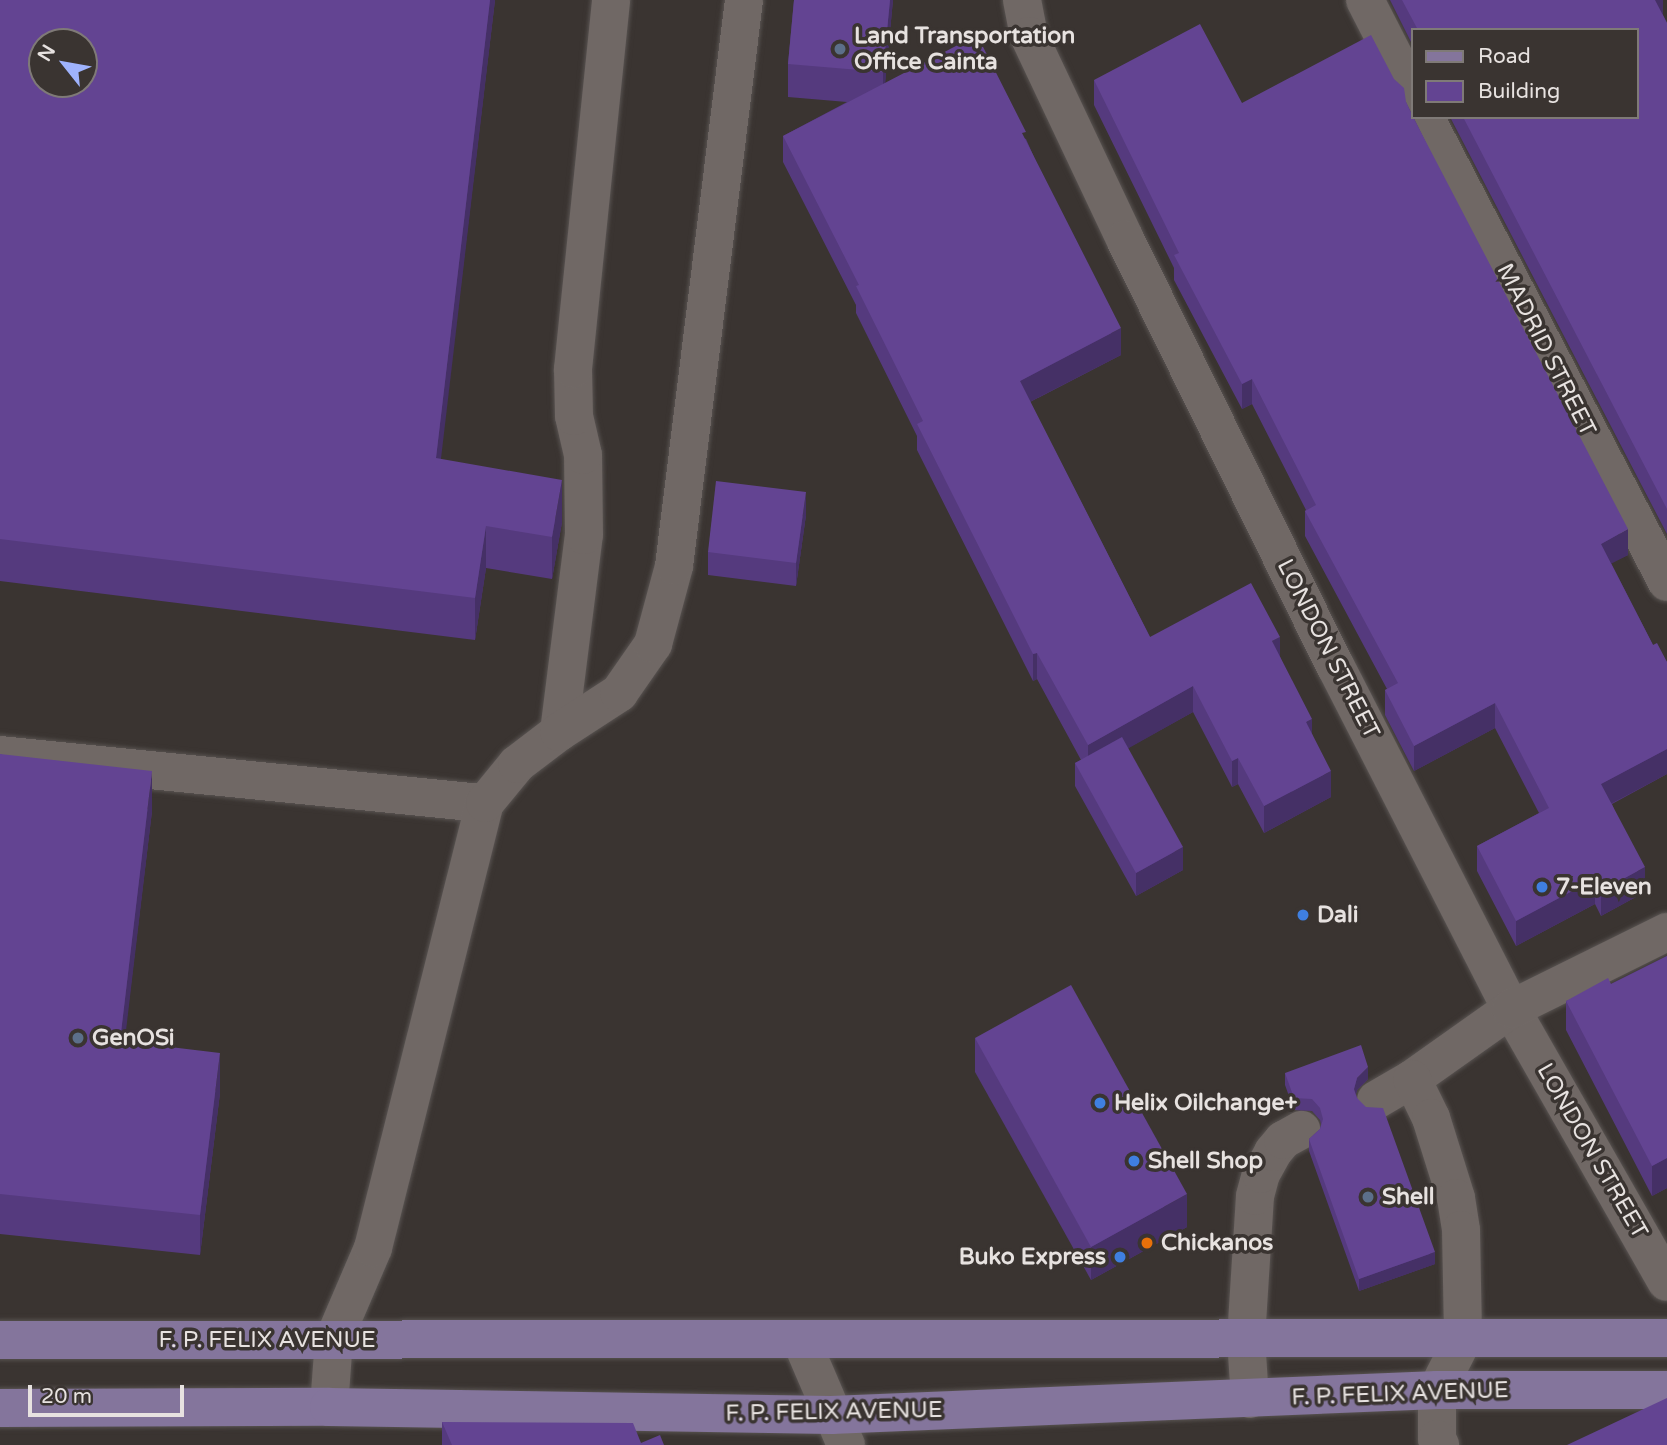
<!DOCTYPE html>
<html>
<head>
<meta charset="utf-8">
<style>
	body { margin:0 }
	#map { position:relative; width:1667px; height:1445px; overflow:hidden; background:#3a3431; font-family:"Varela Round",sans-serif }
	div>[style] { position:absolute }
	.roads { filter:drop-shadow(0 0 2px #585351) drop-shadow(0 0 2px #585351) }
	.minor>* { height:38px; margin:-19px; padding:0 19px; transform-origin:19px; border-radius:19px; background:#706865 }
	.major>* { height:38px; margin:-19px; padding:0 19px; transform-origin:19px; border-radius:19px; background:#84759c }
	.wall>* { inset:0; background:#553a7e }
	.shaded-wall>* { inset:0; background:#453066 }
	.building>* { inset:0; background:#634492 }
	.dots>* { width:19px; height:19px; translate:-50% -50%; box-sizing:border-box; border:4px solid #3a3431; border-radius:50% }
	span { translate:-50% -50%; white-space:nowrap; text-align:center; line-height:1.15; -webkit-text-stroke:7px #3a3431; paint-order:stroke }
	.poi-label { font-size:23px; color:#e7e2e0; font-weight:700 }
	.left { translate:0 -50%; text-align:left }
	.right { translate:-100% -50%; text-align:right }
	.street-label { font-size:23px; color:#e7e2e0 }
	.legend { position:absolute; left:1411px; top:28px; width:228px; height:91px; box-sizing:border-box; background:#3a3431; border:2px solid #7f7a77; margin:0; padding:9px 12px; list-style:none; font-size:21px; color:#e7e2e0 }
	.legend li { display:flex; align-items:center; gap:14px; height:35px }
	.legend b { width:35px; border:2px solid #7f7a77 }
	.north { position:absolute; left:28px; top:28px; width:70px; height:70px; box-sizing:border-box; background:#3a3431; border:2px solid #7f7a77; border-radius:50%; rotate:301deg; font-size:19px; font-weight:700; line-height:28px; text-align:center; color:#e7e2e0 }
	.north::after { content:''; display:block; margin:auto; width:24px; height:32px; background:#9fb3fd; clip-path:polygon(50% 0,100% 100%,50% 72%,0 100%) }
	.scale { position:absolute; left:28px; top:1385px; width:156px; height:32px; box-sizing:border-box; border:4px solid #e7e2e0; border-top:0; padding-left:9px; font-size:21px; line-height:24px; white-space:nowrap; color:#e7e2e0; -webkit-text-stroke:5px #3a3431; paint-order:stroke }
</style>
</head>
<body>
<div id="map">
	<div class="roads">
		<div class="minor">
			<i style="left:1022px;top:0;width:37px;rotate:79deg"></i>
			<i style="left:1029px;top:36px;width:225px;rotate:64.7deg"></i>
			<i style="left:1125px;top:239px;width:477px;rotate:63.8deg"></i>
			<i style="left:1336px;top:667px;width:384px;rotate:62.9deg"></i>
			<i style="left:1511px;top:1009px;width:314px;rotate:60.3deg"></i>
			<i style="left:1365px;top:0;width:106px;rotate:62.9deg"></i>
			<i style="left:1425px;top:117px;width:524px;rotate:62.51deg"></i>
			<i style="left:559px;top:732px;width:199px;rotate:-82.8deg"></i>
			<i style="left:584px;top:535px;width:80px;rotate:-90.7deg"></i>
			<i style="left:583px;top:455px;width:40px;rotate:-103deg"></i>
			<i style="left:574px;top:416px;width:47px;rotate:-91.2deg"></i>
			<i style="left:573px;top:369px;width:371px;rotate:-84.1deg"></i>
			<i style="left:0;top:755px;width:487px;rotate:5.7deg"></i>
			<i style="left:1412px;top:1079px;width:121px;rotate:-35.3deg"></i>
			<i style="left:1511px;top:1009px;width:174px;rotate:-26.3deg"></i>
			<i style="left:1376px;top:1100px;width:42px;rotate:-30.3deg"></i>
			<i style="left:1412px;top:1079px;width:43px;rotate:64deg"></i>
			<i style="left:1431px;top:1118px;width:84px;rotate:72.6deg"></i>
			<i style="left:1456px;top:1198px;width:32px;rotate:81deg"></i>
			<i style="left:1461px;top:1230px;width:109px;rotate:88.9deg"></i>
			<i style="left:1463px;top:1339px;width:57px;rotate:117deg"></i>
			<i style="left:1437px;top:1390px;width:49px;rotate:90deg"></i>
			<i style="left:1437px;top:1439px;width:7px;rotate:63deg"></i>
			<i style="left:801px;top:1340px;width:114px;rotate:66.8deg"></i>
			<i style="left:1250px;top:1399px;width:60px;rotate:-93.8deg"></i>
			<i style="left:1246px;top:1339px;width:143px;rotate:-86.4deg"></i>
			<i style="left:1255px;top:1196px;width:23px;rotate:-75deg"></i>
			<i style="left:1261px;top:1174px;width:25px;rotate:-61deg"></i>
			<i style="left:1273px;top:1152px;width:16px;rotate:-50deg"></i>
			<i style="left:1283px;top:1140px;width:21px;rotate:-29deg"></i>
			<i style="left:329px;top:1407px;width:68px;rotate:-85.8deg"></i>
			<i style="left:334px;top:1339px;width:99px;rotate:-66.8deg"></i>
			<i style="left:373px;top:1248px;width:459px;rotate:-75.9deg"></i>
			<i style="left:485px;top:803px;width:50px;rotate:-50.6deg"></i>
			<i style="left:517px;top:764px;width:53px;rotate:-37.3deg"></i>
			<i style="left:559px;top:732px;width:72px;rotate:-33deg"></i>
			<i style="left:619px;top:693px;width:60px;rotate:-55.2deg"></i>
			<i style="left:653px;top:644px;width:81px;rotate:-74.9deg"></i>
			<i style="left:674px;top:566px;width:570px;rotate:-82.95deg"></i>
		</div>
		<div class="major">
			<i style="left:0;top:1340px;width:1667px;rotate:-0.07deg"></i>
			<i style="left:0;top:1408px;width:329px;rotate:-0.2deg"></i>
			<i style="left:329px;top:1407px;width:502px;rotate:0.91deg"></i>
			<i style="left:831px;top:1415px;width:607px;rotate:-2.36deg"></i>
			<i style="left:1437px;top:1390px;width:230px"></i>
		</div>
	</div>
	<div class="wall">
		<i style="clip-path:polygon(0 0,495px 0,440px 459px,562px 522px,552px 579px,486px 568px,475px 640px,0 581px)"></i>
		<i style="clip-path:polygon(794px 0,893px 0,885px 83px,1026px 139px,1121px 355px,1030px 402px,1150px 637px,1280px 657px,1312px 734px,1331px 797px,1264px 833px,1238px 784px,1232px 787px,1193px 712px,1128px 748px,1183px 870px,1136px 896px,1075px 786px,1075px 763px,1081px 760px,1037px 679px,1033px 681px,917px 450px,917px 436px,856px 313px,856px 305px,783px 162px,783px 136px,847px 102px,788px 97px,788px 64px)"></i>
		<i style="clip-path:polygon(1390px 0,1663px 0,1663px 15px,1667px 23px,1667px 534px,1450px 117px,1637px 117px,1637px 30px,1413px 30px,1413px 46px)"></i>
		<i style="clip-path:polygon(1094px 80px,1242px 103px,1406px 102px,1628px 555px,1611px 563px,1653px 645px,1667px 662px,1667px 774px,1612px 804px,1645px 892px,1601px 916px,1595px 904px,1516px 946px,1477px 871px,1477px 846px,1539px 813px,1495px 728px,1414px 771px,1385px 715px,1385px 690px,1387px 689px,1305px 536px,1305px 511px,1306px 510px,1252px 404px,1242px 409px,1174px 280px,1174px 268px,1094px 105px)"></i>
		<i style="clip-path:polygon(806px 515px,796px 586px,708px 575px,708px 552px)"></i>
		<i style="clip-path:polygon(0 754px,152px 811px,124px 1042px,220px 1093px,200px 1255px,0 1234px)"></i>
		<i style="clip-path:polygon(1667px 956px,1667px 1188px,1652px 1196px,1566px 1030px,1566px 1001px,1611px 984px)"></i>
		<i style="clip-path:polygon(975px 1038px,1187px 1227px,1091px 1280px,975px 1072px)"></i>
		<i style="clip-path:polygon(1285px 1073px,1368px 1079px,1357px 1090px,1356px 1094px,1357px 1098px,1435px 1264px,1359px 1291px,1309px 1151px,1309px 1139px,1320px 1129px,1321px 1124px,1320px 1120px,1312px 1111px,1294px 1110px,1285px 1085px)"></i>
		<i style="clip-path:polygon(442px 1422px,641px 1443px,664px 1445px,442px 1445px)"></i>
	</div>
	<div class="shaded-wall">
		<i style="clip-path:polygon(490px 0,495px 0,436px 501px,436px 458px)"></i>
		<i style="clip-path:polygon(890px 0,893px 0,883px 106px,883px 72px)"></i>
		<i style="clip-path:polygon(1652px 0,1663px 0,1663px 15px)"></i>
		<i style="clip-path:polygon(1121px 328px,1121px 355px,1020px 407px,1020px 381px)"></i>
		<i style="clip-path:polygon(1252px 379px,1252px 404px,1242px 409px,1242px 384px)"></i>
		<i style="clip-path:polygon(562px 480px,562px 522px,552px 579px,552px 537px)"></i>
		<i style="clip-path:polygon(806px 492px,806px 515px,796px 586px,796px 563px)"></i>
		<i style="clip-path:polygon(486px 526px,486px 568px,475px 640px,475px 598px)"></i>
		<i style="clip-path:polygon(1628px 529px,1628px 555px,1601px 569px,1601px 544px)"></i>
		<i style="clip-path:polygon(1280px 637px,1280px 663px,1272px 641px)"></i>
		<i style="clip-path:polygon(1037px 653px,1037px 679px,1033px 681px,1033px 654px)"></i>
		<i style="clip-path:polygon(1193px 686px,1193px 712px,1088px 771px,1088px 745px)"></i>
		<i style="clip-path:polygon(1495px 703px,1495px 728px,1414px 771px,1414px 746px)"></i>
		<i style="clip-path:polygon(1312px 719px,1312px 745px,1306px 722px)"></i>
		<i style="clip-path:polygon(1667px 749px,1667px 774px,1601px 809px,1601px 784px)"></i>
		<i style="clip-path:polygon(1238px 758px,1238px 784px,1232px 787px,1232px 761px)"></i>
		<i style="clip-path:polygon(152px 771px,152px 811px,120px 1081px,120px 1041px)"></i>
		<i style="clip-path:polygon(1331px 771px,1331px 797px,1264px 833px,1264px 806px)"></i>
		<i style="clip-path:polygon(1183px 847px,1183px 870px,1136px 896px,1136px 873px)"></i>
		<i style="clip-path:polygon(1645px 867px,1645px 892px,1601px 916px,1601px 891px)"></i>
		<i style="clip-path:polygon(1595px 879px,1595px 904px,1516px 946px,1516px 921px)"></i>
		<i style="clip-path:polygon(220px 1053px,220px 1093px,200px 1255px,200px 1215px)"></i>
		<i style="clip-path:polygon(1368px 1067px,1368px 1079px,1357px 1090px,1354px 1101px,1354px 1089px,1357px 1078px)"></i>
		<i style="clip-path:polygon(1667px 1158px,1667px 1188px,1652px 1196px,1652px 1166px)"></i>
		<i style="clip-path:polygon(1187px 1194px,1187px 1227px,1091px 1280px,1091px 1247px)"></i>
		<i style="clip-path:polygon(1435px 1252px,1435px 1264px,1359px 1291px,1359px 1279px)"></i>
	</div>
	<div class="building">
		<i style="clip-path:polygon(evenodd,0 0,490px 0,436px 458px,562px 480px,552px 537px,486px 526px,475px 598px,0 539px,0 0,42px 42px,84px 42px,84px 84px,42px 84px,42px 42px)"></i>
		<i style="clip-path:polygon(794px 0,890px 0,883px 72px,788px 64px)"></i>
		<i style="clip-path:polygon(1402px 0,1655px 0,1667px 23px,1667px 509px,1463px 117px,1637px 117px,1637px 30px,1418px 30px)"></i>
		<i style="clip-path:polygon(1200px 24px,1242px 103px,1371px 35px,1394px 79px,1404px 88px,1406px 102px,1413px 117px,1628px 529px,1601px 544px,1653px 645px,1657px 643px,1667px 662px,1667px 749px,1601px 784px,1645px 867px,1601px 891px,1595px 879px,1516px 921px,1477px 846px,1549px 808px,1495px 703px,1414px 746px,1385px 690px,1398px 683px,1305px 511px,1316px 505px,1252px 379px,1242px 384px,1174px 255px,1179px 253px,1094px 80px)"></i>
		<i style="clip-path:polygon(977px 35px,1026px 132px,1022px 133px,1121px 328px,1020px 381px,1150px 637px,1251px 583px,1280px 637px,1272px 641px,1312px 719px,1306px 722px,1331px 771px,1264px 806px,1238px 758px,1232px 761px,1193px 686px,1088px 745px,1037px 653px,1033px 654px,917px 424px,923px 421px,856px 286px,859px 285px,783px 136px)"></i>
		<i style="clip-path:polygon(716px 481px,806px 492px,796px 563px,708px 552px)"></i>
		<i style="clip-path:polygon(1122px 737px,1183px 847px,1136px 873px,1075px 763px)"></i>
		<i style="clip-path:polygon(0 754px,152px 771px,120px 1041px,220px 1053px,200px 1215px,0 1194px)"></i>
		<i style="clip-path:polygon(1667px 956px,1667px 1158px,1652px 1166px,1566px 1001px,1608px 978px,1611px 984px)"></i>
		<i style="clip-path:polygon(1071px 985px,1187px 1194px,1091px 1247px,975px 1038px)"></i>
		<i style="clip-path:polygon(1361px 1045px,1368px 1067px,1357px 1078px,1354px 1089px,1357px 1098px,1366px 1107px,1383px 1108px,1435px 1252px,1359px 1279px,1309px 1139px,1320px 1129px,1323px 1119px,1320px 1108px,1312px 1099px,1294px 1098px,1285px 1073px)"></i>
		<i style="clip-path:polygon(1667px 1398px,1667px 1445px,1567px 1445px)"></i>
		<i style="clip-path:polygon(442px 1422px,633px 1423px,641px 1443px,660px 1435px,664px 1445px,452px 1445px)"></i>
	</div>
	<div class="dots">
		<i style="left:840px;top:49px;background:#5c6f8a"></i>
		<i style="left:1542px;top:887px;background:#3f7fe0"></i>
		<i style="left:1303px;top:915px;background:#3f7fe0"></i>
		<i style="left:78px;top:1038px;background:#5c6f8a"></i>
		<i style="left:1100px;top:1103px;background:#3f7fe0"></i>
		<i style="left:1134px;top:1161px;background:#3f7fe0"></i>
		<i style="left:1368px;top:1197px;background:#5c6f8a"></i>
		<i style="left:1147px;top:1243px;background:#e8710a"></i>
		<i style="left:1120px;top:1257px;background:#3f7fe0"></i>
	</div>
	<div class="poi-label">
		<span class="left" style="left:854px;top:49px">Land Transportation<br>Office Cainta</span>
		<span class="left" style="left:1556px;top:887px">7-Eleven</span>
		<span class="left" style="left:1317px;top:915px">Dali</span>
		<span class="left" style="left:92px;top:1038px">GenOSi</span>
		<span class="left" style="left:1114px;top:1103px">Helix Oilchange+</span>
		<span class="left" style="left:1148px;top:1161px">Shell Shop</span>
		<span class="left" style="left:1382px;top:1197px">Shell</span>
		<span class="left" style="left:1161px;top:1243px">Chickanos</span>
		<span class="right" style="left:1106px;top:1257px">Buko Express</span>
	</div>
	<div class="street-label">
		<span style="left:1546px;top:350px;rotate:63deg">MADRID STREET</span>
		<span style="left:1328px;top:649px;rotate:63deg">LONDON STREET</span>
		<span style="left:1592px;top:1151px;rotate:60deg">LONDON STREET</span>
		<span style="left:267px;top:1340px">F. P. FELIX AVENUE</span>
		<span style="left:1400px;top:1394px;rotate:-2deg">F. P. FELIX AVENUE</span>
		<span style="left:834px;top:1412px;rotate:-1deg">F. P. FELIX AVENUE</span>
	</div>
	<ul class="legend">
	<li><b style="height:9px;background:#84759c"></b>Road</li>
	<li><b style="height:19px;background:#634492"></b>Building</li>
	</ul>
	<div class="north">N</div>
	<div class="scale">20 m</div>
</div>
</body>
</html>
